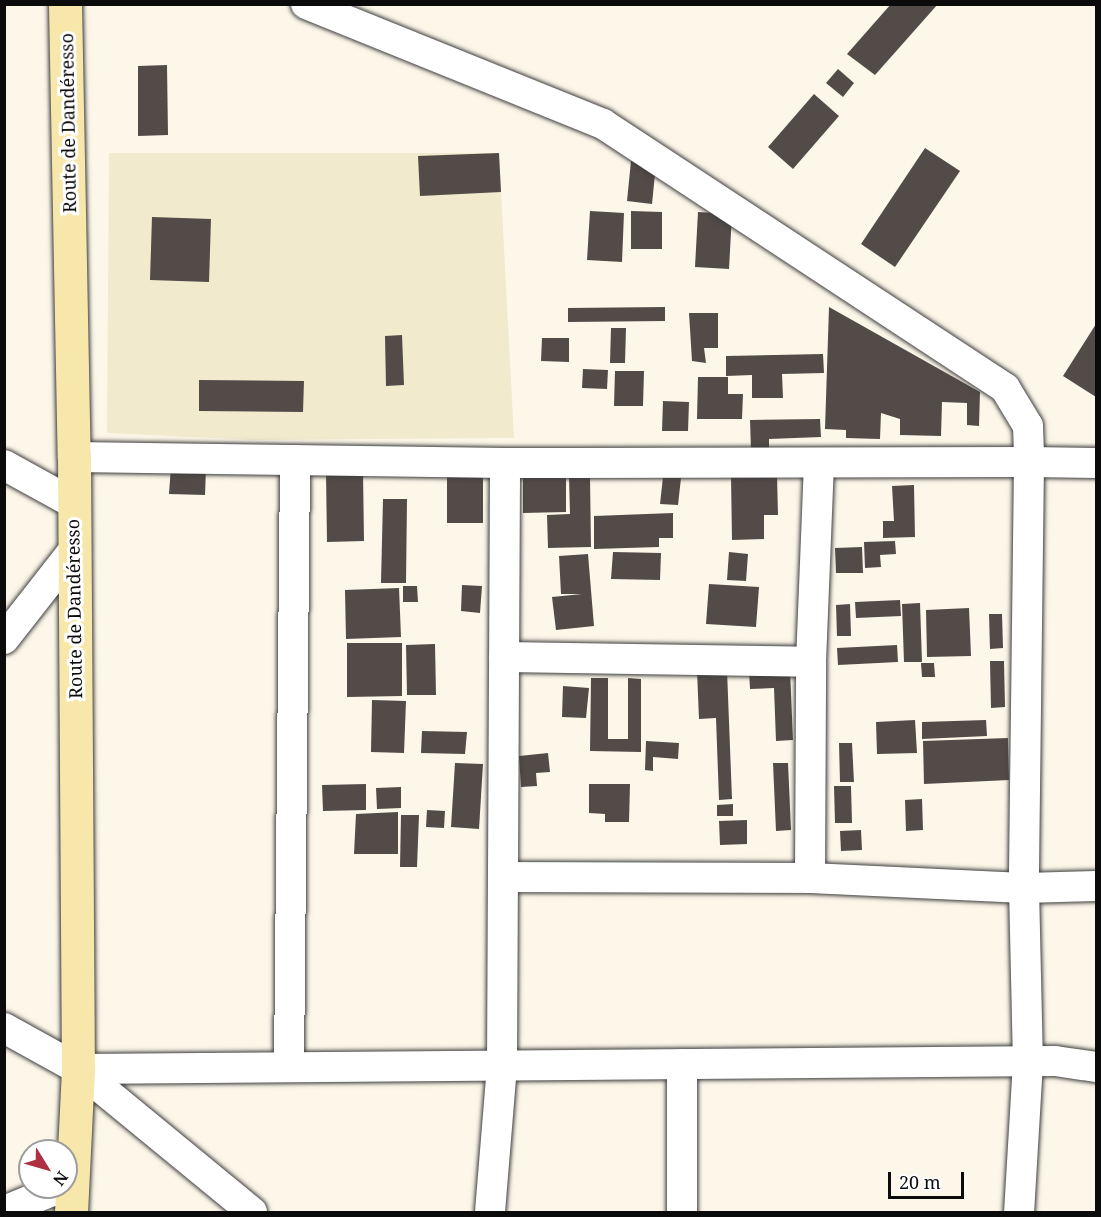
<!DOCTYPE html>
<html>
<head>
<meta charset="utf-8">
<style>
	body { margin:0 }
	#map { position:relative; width:1101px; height:1217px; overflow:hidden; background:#fdf7ea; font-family:"Noto Serif",serif }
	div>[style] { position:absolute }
	.farmland>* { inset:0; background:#f1eacd }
	.building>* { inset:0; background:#524b48 }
	.roads { filter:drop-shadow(0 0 2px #3e3e3e) drop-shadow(0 0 2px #3e3e3e) }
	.street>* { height:30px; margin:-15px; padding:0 15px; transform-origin:15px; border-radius:15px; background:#fff }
	.secondary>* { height:33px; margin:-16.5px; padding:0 16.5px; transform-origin:16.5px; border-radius:16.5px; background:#f8e7ab }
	span { translate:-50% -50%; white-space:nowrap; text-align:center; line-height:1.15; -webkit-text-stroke:6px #fff; paint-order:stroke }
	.street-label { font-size:18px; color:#0b0b0b }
	.frame { position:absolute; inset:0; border:6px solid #0b0b0b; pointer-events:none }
	.north { position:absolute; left:18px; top:1139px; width:60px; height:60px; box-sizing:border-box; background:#fff; border:2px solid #9d9d9d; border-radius:50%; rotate:127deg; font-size:16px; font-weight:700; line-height:24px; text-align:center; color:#0b0b0b }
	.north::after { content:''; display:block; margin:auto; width:21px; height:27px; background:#ae3043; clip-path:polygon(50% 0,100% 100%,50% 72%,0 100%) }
	.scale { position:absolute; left:888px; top:1172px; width:76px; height:27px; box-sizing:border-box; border:3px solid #0b0b0b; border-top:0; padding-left:8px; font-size:18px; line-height:21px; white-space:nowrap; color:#0b0b0b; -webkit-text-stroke:4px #fff; paint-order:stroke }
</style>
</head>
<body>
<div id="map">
	<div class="farmland">
		<i style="clip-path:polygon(109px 153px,499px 153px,514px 438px,254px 440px,107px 433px)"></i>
	</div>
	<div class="building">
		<i style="clip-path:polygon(891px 4px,938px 4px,875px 75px,847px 54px)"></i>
		<i style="clip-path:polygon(167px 65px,168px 135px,138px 136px,138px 66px)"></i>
		<i style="clip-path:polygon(838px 69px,854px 83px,843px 97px,826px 83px)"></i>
		<i style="clip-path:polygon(814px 94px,839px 116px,793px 169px,768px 147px)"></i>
		<i style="clip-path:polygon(925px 148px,960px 171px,895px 267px,861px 244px)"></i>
		<i style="clip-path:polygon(499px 153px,501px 192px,420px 196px,418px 156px)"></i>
		<i style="clip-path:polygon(631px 161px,656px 164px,652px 204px,627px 201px)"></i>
		<i style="clip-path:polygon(590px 211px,624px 213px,622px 262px,587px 260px)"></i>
		<i style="clip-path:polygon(631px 211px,662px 212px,662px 249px,631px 249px)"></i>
		<i style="clip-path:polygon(698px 212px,732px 214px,729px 269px,695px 267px)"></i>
		<i style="clip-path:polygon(152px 217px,211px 219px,209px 282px,150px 280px)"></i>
		<i style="clip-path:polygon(665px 307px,665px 321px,568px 322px,568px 308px)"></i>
		<i style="clip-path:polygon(829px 307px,980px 392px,979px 426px,967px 425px,967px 403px,942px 402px,941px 436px,900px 435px,900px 419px,881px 413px,880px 439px,846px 438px,846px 430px,825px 429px)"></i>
		<i style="clip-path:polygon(689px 313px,718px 313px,718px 348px,704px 348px,706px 363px,692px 361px)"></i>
		<i style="clip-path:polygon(1096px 324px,1096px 397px,1063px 376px)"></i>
		<i style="clip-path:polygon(611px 328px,626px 328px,625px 363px,610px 363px)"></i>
		<i style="clip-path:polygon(402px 335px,404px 385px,386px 386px,385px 336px)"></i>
		<i style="clip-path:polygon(542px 338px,569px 338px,569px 362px,541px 361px)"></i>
		<i style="clip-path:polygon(823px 354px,824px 373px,782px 374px,783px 398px,752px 398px,752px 375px,726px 376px,726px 356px)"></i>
		<i style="clip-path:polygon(583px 369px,608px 370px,607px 389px,582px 388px)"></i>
		<i style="clip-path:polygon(615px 371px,644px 371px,643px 406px,614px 406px)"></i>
		<i style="clip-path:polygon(698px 377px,728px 377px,728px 394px,743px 394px,742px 419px,697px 419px)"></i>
		<i style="clip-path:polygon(199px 380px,304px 381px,303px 412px,199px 411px)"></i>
		<i style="clip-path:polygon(663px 401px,689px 402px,688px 431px,662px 431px)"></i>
		<i style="clip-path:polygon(820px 419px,821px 437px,769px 439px,769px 449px,751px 450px,750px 420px)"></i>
		<i style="clip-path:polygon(171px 466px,206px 468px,205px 495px,169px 494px)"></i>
		<i style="clip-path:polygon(523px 470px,566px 470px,566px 512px,523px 513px)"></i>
		<i style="clip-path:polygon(363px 471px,364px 541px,327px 542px,326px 472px)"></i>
		<i style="clip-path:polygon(447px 472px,483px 472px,483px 523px,447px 523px)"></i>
		<i style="clip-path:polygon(777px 475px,778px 515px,764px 515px,764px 539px,732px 540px,731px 476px)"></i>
		<i style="clip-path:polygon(569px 477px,590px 477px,591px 547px,548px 548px,547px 515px,570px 514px)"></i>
		<i style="clip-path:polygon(663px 477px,681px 478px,678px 505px,660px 504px)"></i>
		<i style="clip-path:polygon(914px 485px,915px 537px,883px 538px,883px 521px,894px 521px,892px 486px)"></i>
		<i style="clip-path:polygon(383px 499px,407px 499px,406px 583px,381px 583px)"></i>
		<i style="clip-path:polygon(673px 513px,673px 538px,659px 538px,659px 547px,594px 549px,594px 516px)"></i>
		<i style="clip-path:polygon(895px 541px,896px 554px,880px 555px,881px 567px,865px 568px,864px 542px)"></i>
		<i style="clip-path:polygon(862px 547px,863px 573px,836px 573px,835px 548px)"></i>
		<i style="clip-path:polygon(613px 552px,661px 553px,660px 580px,611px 579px)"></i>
		<i style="clip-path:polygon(729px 552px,748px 554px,746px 581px,727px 580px)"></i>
		<i style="clip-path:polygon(588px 554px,594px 626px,556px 630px,552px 597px,582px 594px,561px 594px,559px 556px)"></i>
		<i style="clip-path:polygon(709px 584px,759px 587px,756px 627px,706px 624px)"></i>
		<i style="clip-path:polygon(462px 585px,482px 586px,480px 613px,461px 611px)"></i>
		<i style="clip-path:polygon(403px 586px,417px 586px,418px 602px,403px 602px)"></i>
		<i style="clip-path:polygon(399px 588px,401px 637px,346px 639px,345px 590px)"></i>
		<i style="clip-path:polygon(900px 600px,901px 616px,856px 618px,855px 602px)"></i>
		<i style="clip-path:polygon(920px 603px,922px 662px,904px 662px,902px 604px)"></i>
		<i style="clip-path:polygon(850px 604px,851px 636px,837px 636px,836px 605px)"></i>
		<i style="clip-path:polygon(969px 608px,971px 656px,927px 657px,926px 610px)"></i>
		<i style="clip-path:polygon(989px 614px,1002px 614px,1003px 648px,990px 649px)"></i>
		<i style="clip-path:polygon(347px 643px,402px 643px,402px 696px,347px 697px)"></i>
		<i style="clip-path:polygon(435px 644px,436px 695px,407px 695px,406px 645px)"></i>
		<i style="clip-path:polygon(897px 645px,898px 662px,838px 665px,837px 648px)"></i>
		<i style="clip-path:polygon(990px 661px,1004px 661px,1005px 707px,991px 708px)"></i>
		<i style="clip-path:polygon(921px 663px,934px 663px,935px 677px,922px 677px)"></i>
		<i style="clip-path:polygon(790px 669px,793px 740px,776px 741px,774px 688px,750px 689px,749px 670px)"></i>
		<i style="clip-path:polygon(727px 670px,732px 799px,719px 800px,716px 718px,699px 719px,697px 671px)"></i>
		<i style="clip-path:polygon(591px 678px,608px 678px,608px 739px,628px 739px,628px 678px,641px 679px,641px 752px,590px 751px)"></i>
		<i style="clip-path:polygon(563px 686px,589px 688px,586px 718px,562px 717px)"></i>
		<i style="clip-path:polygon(372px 700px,406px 701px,404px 753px,371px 752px)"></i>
		<i style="clip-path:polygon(915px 720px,917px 753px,877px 754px,876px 722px)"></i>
		<i style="clip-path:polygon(986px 720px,987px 736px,922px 739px,922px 722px)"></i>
		<i style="clip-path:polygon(422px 731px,467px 732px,465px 754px,421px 753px)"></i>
		<i style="clip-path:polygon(1008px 738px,1009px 780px,924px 784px,923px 741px)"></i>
		<i style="clip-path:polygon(646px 741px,679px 743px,678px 759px,653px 757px,653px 771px,645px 770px)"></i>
		<i style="clip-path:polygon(839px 743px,852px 743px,854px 782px,840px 782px)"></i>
		<i style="clip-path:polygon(548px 753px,550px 772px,536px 773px,537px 786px,521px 787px,519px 756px)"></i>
		<i style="clip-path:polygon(455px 763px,483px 764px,479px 829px,451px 827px)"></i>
		<i style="clip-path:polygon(773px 763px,788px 763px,791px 830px,776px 831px)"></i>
		<i style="clip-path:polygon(366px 784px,366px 810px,323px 811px,322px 785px)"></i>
		<i style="clip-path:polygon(589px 784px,630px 784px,629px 822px,605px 822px,605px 814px,589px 813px)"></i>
		<i style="clip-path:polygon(834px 786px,851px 786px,852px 823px,835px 823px)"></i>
		<i style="clip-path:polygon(401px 787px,401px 808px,377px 809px,376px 788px)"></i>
		<i style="clip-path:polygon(922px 799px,923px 830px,906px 831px,905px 800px)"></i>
		<i style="clip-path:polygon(733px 804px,733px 816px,717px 816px,717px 805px)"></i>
		<i style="clip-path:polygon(427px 810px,445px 811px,444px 828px,426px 827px)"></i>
		<i style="clip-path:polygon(398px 812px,398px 854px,354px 854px,356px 814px)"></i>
		<i style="clip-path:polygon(401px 815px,419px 815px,417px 867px,400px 867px)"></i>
		<i style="clip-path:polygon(747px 820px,747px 844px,720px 845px,719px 821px)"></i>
		<i style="clip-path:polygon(861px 830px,862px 850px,841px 851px,840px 831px)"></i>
	</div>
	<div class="roads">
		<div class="street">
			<i style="left:306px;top:4px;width:320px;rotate:22deg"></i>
			<i style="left:603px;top:124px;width:481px;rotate:33.3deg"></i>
			<i style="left:1005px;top:388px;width:44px;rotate:58.8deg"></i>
			<i style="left:1028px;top:426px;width:36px;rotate:88deg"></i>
			<i style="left:1029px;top:462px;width:67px;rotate:0.9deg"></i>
			<i style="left:74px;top:457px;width:431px;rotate:0.8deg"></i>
			<i style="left:505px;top:463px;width:524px;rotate:-0.11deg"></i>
			<i style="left:1029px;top:462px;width:426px;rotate:90.7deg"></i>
			<i style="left:1024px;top:888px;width:174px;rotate:88.7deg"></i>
			<i style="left:1028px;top:1062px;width:150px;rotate:93.4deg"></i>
			<i style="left:4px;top:465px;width:79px;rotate:28.8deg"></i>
			<i style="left:4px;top:639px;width:112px;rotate:-51.9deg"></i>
			<i style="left:504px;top:657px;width:307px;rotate:0.9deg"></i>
			<i style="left:503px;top:877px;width:307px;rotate:0.2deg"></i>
			<i style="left:810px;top:878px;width:216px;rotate:-89.7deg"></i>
			<i style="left:811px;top:662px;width:198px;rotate:-87.7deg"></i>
			<i style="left:810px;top:878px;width:214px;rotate:2.7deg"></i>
			<i style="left:1024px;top:888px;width:72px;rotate:-1.6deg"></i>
			<i style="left:4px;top:1028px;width:85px;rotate:29deg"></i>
			<i style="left:289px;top:1067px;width:607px;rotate:-89.43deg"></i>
			<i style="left:4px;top:1211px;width:63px;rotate:-22.5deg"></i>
			<i style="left:252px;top:1212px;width:225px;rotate:-140.6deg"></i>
			<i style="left:78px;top:1069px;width:977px;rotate:-0.47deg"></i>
			<i style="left:1055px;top:1061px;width:41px;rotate:8.3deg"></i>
			<i style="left:490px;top:1212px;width:146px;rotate:-85.3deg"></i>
			<i style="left:502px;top:1066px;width:603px;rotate:-89.71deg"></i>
			<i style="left:682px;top:1212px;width:148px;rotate:-90deg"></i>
		</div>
		<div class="secondary">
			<i style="left:65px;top:4px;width:453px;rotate:88.9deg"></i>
			<i style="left:74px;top:457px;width:612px;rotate:89.63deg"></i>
			<i style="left:78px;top:1069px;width:143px;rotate:92.8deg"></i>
		</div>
	</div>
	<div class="street-label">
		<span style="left:68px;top:123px;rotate:-91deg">Route de Dandéresso</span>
		<span style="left:74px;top:609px;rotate:-91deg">Route de Dandéresso</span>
	</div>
	<div class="frame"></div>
	<div class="north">N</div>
	<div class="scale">20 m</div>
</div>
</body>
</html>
